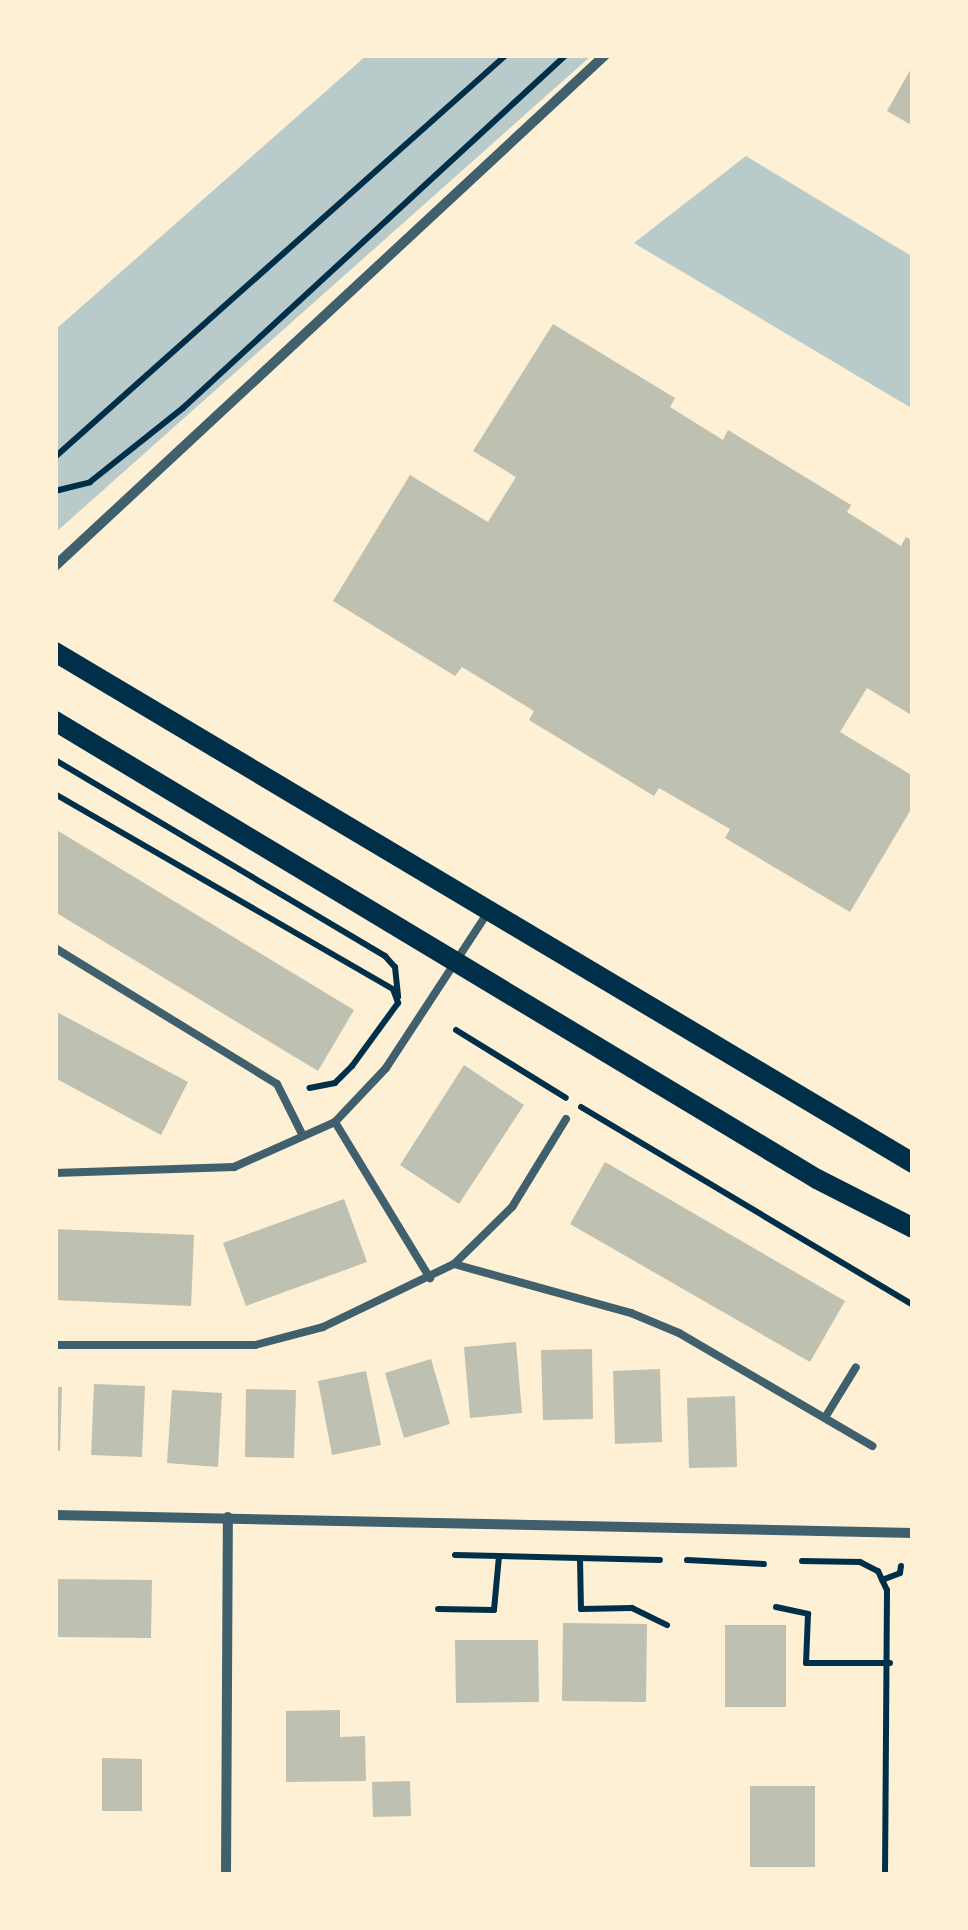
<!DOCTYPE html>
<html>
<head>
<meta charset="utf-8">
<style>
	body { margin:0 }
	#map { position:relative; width:968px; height:1930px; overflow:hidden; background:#fdf0d5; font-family:Barlow,sans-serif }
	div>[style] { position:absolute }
	.green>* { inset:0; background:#b9caca }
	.building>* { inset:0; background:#bec0b2 }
	.path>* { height:6px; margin:-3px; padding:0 3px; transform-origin:3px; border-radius:3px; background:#003049 }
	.service>* { height:8px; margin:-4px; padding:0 4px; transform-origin:4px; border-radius:4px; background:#3f606c }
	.minor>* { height:10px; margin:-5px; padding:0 5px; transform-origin:5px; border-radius:5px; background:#3f606c }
	.secondary>* { height:20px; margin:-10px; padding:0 10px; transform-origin:10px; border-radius:10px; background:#003049 }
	span { translate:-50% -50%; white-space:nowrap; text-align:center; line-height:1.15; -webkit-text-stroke:10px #fdf0d5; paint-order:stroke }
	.frame { position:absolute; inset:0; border:58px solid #fdf0d5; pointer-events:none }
</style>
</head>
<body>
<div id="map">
	<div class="green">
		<i style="clip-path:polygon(367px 55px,592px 55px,55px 533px,55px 330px)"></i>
		<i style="clip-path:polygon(746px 156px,913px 257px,913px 409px,634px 243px)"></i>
	</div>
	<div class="building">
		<i style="clip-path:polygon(913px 65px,913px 126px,887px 111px)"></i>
		<i style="clip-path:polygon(553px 324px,675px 398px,670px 407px,723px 440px,728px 430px,851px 505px,847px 512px,901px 546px,906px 537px,913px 541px,913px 716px,867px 688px,840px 732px,913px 776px,913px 806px,850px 912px,725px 838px,730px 829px,659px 788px,654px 796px,529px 720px,534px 711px,462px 667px,455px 676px,333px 601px,410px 475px,488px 522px,516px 477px,473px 451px)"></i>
		<i style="clip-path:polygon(55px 829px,354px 1010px,318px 1071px,55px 912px)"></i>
		<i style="clip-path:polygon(55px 1011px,188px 1082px,161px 1135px,55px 1078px)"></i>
		<i style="clip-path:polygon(464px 1065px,524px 1105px,459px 1204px,400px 1165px)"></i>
		<i style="clip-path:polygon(605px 1162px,845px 1301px,810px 1362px,570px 1224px)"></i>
		<i style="clip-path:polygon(344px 1199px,367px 1262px,246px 1306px,223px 1243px)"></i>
		<i style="clip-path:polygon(55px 1229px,194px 1235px,191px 1306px,55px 1300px)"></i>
		<i style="clip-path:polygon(516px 1342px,522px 1413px,470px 1418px,464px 1347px)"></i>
		<i style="clip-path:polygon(592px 1349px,593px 1419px,543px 1420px,541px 1350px)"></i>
		<i style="clip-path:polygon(431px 1359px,450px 1424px,404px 1438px,385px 1373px)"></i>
		<i style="clip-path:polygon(660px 1369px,662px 1442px,615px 1444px,613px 1371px)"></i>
		<i style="clip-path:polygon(366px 1371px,381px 1445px,332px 1455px,318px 1381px)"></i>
		<i style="clip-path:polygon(94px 1384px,145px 1386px,142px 1457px,91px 1455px)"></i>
		<i style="clip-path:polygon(55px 1387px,62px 1387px,60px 1451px,55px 1451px)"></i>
		<i style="clip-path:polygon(246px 1389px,296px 1390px,294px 1458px,245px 1457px)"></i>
		<i style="clip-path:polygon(172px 1390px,222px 1393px,218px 1467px,167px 1463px)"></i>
		<i style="clip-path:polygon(735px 1396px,737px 1467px,689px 1468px,687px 1398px)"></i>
		<i style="clip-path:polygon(55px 1579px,152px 1580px,151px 1638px,55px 1637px)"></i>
		<i style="clip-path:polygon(563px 1623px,647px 1624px,646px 1702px,562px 1701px)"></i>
		<i style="clip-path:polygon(725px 1625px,786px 1625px,786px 1707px,725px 1707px)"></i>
		<i style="clip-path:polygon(455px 1640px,538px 1640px,539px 1702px,456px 1703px)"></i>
		<i style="clip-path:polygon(340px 1710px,340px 1737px,365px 1736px,366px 1781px,286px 1782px,286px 1711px)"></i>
		<i style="clip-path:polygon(102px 1758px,142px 1759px,142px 1811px,102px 1811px)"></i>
		<i style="clip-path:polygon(410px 1781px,411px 1816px,373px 1817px,372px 1782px)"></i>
		<i style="clip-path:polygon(750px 1786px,815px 1786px,815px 1867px,750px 1867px)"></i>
	</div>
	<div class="path">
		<i style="left:55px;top:457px;width:604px;rotate:-41.71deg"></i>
		<i style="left:55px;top:491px;width:36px;rotate:-14deg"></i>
		<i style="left:90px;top:482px;width:119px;rotate:-38.5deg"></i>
		<i style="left:183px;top:408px;width:521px;rotate:-42.67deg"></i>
		<i style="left:55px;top:760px;width:384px;rotate:30.7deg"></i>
		<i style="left:385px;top:956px;width:15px;rotate:48deg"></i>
		<i style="left:395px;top:967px;width:30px;rotate:84deg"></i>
		<i style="left:55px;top:794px;width:390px;rotate:30deg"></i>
		<i style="left:393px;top:989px;width:15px;rotate:70deg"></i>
		<i style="left:398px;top:1003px;width:78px;rotate:126.1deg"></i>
		<i style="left:352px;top:1066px;width:24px;rotate:135deg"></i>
		<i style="left:335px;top:1083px;width:26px;rotate:169deg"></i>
		<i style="left:456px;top:1030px;width:129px;rotate:31.7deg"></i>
		<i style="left:581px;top:1107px;width:384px;rotate:30.8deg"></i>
		<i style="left:455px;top:1555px;width:205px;rotate:1.4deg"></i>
		<i style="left:580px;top:1558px;width:51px;rotate:88.9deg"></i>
		<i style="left:581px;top:1609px;width:51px;rotate:-1.1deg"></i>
		<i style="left:632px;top:1608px;width:39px;rotate:26deg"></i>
		<i style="left:687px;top:1560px;width:77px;rotate:3deg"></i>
		<i style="left:802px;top:1561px;width:58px;rotate:1deg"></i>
		<i style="left:860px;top:1562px;width:20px;rotate:27deg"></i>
		<i style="left:878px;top:1571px;width:21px;rotate:65deg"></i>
		<i style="left:887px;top:1590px;width:285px;rotate:90.4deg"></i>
		<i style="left:882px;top:1580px;width:19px;rotate:-21deg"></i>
		<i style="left:900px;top:1573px;width:7px;rotate:-82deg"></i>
		<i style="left:776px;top:1607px;width:33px;rotate:12deg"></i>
		<i style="left:808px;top:1614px;width:49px;rotate:92.3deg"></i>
		<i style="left:806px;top:1663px;width:84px"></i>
		<i style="left:438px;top:1609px;width:56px;rotate:1deg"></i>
		<i style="left:494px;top:1610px;width:54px;rotate:-84.7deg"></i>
	</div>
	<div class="service">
		<i style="left:55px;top:948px;width:260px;rotate:31.5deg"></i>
		<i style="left:277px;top:1084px;width:58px;rotate:63.4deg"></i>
		<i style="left:566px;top:1119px;width:103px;rotate:121.5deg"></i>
		<i style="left:512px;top:1207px;width:81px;rotate:135.5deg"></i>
		<i style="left:454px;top:1264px;width:184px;rotate:15.5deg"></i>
		<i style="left:631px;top:1313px;width:52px;rotate:22.6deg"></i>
		<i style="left:679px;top:1333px;width:224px;rotate:30.3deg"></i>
		<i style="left:335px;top:1122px;width:183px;rotate:58.7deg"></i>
		<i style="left:55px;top:1173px;width:179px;rotate:-1.9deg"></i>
		<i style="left:234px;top:1167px;width:111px;rotate:-24deg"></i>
		<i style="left:335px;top:1122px;width:74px;rotate:-46.6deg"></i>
		<i style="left:386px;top:1068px;width:186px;rotate:-56.8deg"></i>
		<i style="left:55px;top:1345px;width:200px"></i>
		<i style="left:255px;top:1345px;width:70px;rotate:-14.8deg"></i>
		<i style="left:323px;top:1327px;width:145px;rotate:-25.7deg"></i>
		<i style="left:826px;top:1416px;width:57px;rotate:-58.5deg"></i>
	</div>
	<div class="minor">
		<i style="left:55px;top:566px;width:751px;rotate:-42.89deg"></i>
		<i style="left:55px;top:1515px;width:858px;rotate:1.2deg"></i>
		<i style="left:226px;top:1875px;width:358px;rotate:-89.7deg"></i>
	</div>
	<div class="secondary">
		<i style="left:55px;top:652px;width:999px;rotate:30.78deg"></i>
		<i style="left:55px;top:721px;width:889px;rotate:31.01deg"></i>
		<i style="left:817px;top:1179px;width:108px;rotate:27deg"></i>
	</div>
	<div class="frame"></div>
</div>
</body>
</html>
